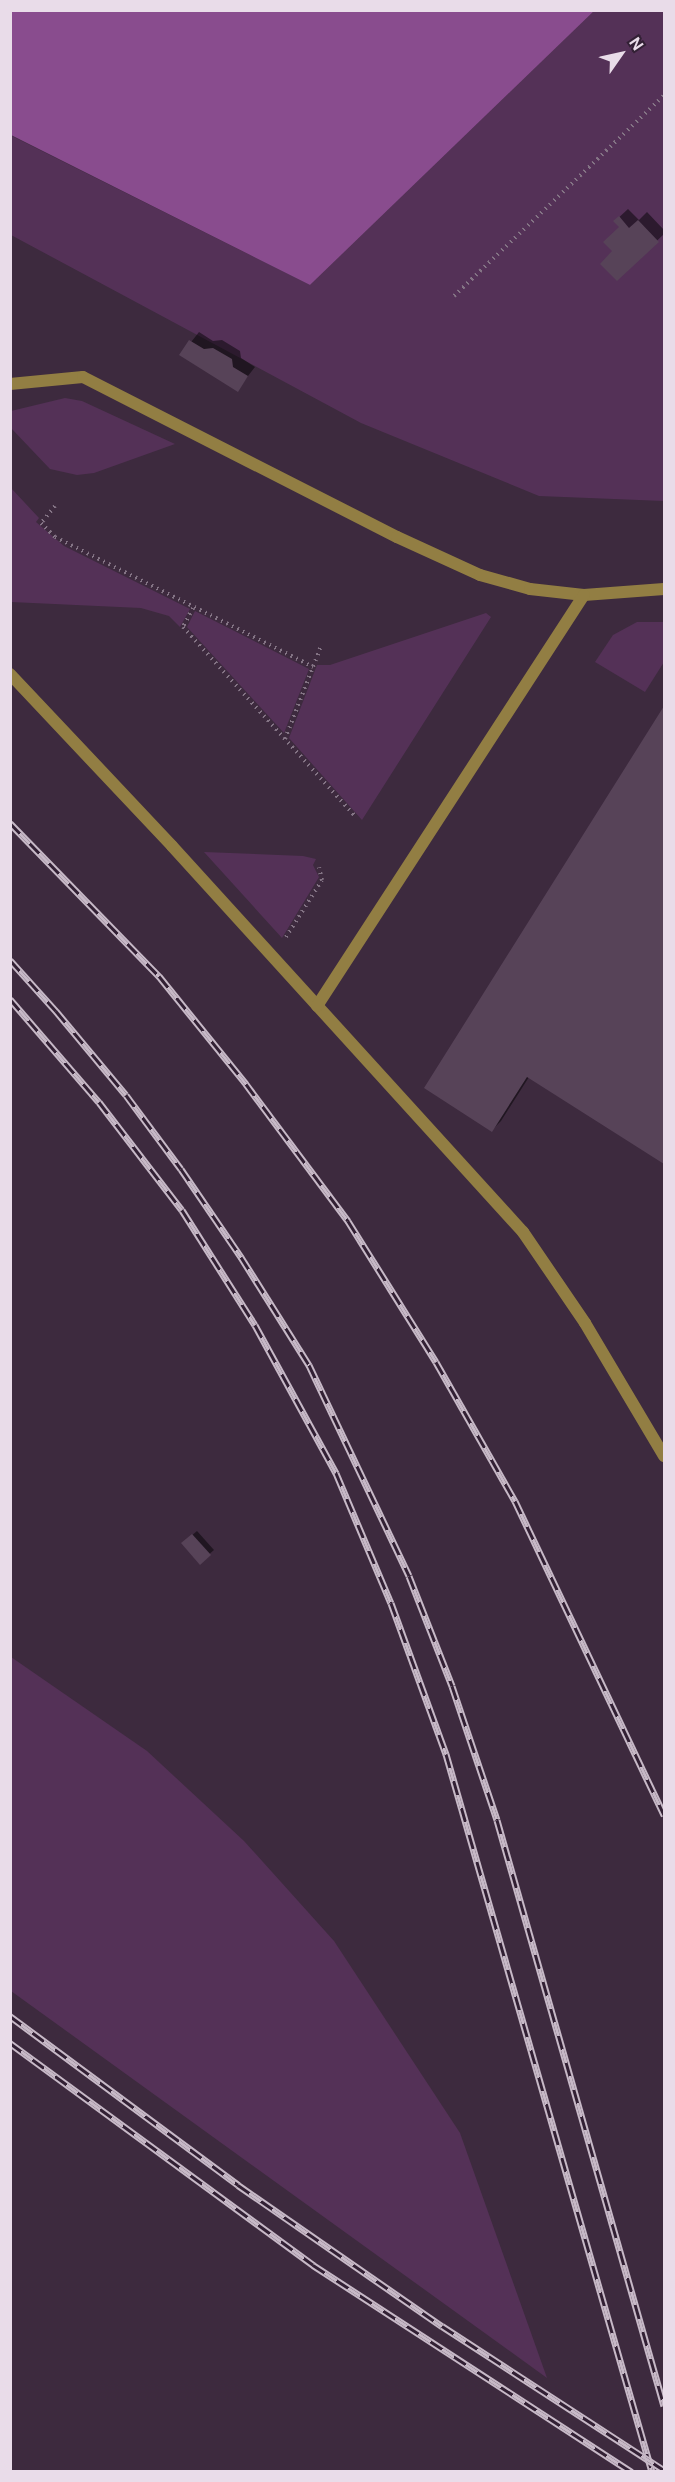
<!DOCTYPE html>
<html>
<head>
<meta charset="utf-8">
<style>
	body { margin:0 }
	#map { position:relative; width:675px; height:2482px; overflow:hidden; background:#3d2a3e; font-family:"DM Sans",sans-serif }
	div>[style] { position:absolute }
	.green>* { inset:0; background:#543157 }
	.forest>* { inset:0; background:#894c8e }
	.shadow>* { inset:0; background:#0007 }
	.building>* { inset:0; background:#574358 }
	.path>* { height:4px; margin-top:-2px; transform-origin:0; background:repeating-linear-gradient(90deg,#847485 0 1.5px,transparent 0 6px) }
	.service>* { height:12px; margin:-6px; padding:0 6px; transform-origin:6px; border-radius:6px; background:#927e43 }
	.rail>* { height:7px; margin-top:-3.5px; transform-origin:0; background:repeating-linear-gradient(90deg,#322034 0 14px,#c7b9c7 0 28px); box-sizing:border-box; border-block:2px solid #c7b9c7 }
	span { translate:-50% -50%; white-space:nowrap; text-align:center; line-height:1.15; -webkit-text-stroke:5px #322034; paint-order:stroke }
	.frame { position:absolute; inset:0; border:12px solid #e9dce9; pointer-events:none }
	.north { position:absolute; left:591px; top:24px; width:60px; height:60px; -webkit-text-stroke:4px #322034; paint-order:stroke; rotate:56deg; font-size:16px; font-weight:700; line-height:24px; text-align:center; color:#e9dce9 }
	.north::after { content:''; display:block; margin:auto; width:21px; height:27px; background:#e9dce9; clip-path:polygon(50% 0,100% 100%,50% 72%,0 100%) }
</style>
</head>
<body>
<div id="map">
	<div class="green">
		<i style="clip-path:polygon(594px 11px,664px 11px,664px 501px,539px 496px,361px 423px,11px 235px,10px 135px,310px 285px)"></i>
		<i style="clip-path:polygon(65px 398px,82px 401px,175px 444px,94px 473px,77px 475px,50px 469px,11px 428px,11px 411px)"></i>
		<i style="clip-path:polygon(11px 488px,39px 518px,36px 522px,64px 546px,190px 609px,180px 627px,169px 616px,141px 608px,11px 602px)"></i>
		<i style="clip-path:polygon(195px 611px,309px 669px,284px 733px,187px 627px)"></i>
		<i style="clip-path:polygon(486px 613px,491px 617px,362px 820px,289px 738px,317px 665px,330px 665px)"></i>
		<i style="clip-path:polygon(637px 622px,664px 622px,664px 662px,645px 692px,595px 662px,613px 635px)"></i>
		<i style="clip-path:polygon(204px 852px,303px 856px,316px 859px,313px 865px,319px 877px,282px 938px)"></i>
		<i style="clip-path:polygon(11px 1657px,147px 1751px,244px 1841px,334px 1941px,460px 2133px,547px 2378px,11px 1991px)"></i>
	</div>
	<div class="forest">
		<i style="clip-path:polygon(10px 11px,11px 10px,594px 11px,310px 285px,11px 135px)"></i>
	</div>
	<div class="shadow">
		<i style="clip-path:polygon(628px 209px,639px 220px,647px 212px,664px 230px,664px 234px,617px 279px,614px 251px,621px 227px,615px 221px)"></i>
		<i style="clip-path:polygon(199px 332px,213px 341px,222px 340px,240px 351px,241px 358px,255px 367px,237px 390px,181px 355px)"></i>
		<i style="clip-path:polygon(664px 709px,664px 1163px,529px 1077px,501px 1121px,492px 1130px,426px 1088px)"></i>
		<i style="clip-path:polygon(197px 1531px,214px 1550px,200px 1562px,183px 1543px)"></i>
	</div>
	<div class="building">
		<i style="clip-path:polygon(619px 216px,629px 228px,638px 220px,659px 242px,617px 281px,600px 264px,612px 251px,603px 242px,619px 227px,613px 221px)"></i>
		<i style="clip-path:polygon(189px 340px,204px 349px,213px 348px,232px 359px,233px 367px,248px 376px,238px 392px,179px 355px)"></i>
		<i style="clip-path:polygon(664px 706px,664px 1164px,527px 1077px,492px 1132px,424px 1088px)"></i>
		<i style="clip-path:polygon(192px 1534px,211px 1555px,200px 1565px,181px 1543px)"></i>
	</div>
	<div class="path">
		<i style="left:454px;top:296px;width:291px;rotate:-43.7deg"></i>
		<i style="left:55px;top:506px;width:22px;rotate:129deg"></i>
		<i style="left:41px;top:523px;width:20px;rotate:45deg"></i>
		<i style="left:55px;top:537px;width:289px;rotate:26.7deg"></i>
		<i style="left:193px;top:608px;width:21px;rotate:118deg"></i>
		<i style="left:183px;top:627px;width:254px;rotate:47.7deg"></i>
		<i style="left:285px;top:739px;width:100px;rotate:-68.8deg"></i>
		<i style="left:286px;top:937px;width:67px;rotate:-57.7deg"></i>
		<i style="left:322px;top:880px;width:13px;rotate:-103deg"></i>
	</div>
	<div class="service">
		<i style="left:10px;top:384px;width:73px;rotate:-5.5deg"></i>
		<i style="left:83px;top:377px;width:352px;rotate:27deg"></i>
		<i style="left:397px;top:537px;width:91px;rotate:24.6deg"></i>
		<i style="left:480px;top:575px;width:52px;rotate:15.6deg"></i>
		<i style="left:530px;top:589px;width:54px;rotate:6.3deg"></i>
		<i style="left:584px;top:595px;width:80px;rotate:-4.3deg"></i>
		<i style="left:10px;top:674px;width:236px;rotate:46.7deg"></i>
		<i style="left:172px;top:846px;width:522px;rotate:47.72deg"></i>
		<i style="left:523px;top:1232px;width:110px;rotate:55.7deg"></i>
		<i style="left:585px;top:1323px;width:155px;rotate:59.3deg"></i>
		<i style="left:317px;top:1006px;width:490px;rotate:-57deg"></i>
	</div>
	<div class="rail">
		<i style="left:10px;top:823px;width:214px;rotate:45.8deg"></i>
		<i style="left:159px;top:976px;width:139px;rotate:51.1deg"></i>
		<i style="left:246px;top:1084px;width:171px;rotate:53.3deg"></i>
		<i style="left:348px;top:1221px;width:166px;rotate:58deg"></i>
		<i style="left:436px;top:1362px;width:160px;rotate:60.4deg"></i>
		<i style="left:515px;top:1501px;width:348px;rotate:64.6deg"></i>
		<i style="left:10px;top:960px;width:69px;rotate:48deg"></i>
		<i style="left:56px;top:1011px;width:109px;rotate:50.2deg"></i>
		<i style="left:126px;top:1095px;width:92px;rotate:53.4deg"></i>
		<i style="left:181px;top:1169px;width:107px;rotate:55.7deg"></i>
		<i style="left:241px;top:1257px;width:128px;rotate:57.8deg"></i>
		<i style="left:309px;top:1365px;width:233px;rotate:64.6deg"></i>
		<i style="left:409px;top:1576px;width:118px;rotate:68.6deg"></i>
		<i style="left:452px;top:1686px;width:141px;rotate:71.4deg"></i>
		<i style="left:497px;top:1820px;width:609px;rotate:74.09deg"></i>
		<i style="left:10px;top:999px;width:136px;rotate:49.2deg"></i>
		<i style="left:99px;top:1102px;width:136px;rotate:52.5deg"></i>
		<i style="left:182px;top:1210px;width:136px;rotate:57.6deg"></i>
		<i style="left:255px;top:1325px;width:169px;rotate:61.3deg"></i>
		<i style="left:336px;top:1473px;width:141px;rotate:67.1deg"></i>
		<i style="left:391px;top:1603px;width:161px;rotate:70deg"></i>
		<i style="left:446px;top:1754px;width:747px;rotate:73.99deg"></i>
		<i style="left:10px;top:2016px;width:284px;rotate:36.5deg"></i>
		<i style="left:238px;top:2185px;width:248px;rotate:34.7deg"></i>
		<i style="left:442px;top:2326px;width:265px;rotate:33deg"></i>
		<i style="left:10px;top:2043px;width:376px;rotate:36.2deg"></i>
		<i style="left:313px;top:2265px;width:380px;rotate:33deg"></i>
	</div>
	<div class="frame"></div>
	<div class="north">N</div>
</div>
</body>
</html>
